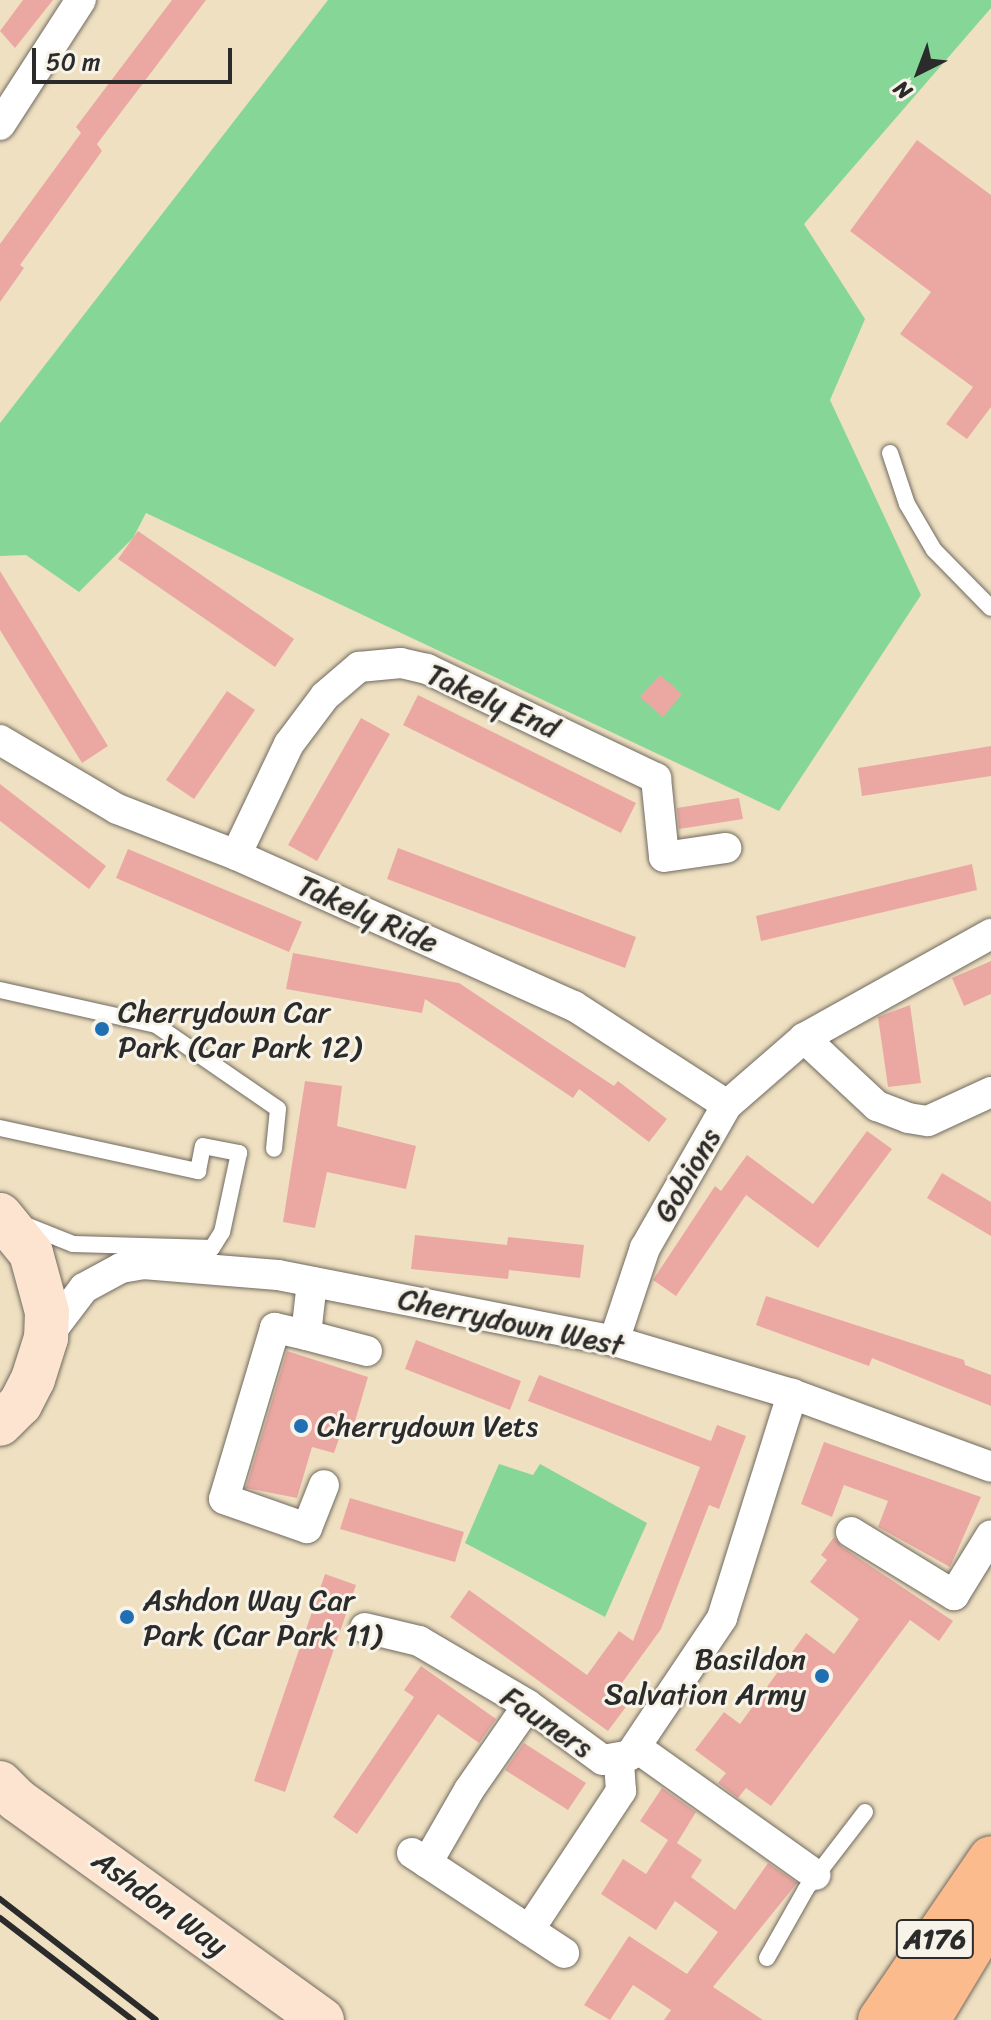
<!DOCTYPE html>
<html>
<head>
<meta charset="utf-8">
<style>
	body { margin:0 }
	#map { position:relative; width:991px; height:2020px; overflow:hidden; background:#efe0c1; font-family:Sriracha,sans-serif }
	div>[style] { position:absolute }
	.green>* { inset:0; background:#86d797 }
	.building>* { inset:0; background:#eba8a3 }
	.roads { filter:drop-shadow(0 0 2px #706a60) drop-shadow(0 0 2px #706a60) }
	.lane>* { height:16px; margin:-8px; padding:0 8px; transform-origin:8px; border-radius:8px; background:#fff }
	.street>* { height:30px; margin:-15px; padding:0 15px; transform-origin:15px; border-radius:15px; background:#fff }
	.secondary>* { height:44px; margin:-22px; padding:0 22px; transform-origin:22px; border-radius:22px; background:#fde4d1 }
	.primary>* { height:44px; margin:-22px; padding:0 22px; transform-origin:22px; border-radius:22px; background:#fbbb8c }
	.rail>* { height:6px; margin:-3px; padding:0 3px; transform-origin:3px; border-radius:3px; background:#2b2b2b }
	.dots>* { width:22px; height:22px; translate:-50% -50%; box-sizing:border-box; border:4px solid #f7f3e8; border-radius:50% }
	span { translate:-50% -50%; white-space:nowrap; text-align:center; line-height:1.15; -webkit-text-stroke:6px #f7f3e8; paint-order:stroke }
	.shield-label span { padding:2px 6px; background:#f7f3e8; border:2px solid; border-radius:6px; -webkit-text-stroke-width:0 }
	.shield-label { font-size:28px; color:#2b2b2b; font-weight:700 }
	.street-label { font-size:30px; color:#2b2b2b }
	.poi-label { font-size:30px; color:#2b2b2b }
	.left { translate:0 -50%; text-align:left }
	.right { translate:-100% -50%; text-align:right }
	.north { position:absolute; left:879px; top:32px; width:80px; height:80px; -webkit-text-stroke:6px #f7f3e8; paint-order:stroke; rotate:222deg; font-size:22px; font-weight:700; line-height:32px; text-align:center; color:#2b2b2b }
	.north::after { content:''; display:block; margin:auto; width:28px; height:36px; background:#2b2b2b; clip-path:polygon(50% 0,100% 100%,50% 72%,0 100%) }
	.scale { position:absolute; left:32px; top:48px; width:200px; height:36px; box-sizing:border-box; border:4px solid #2b2b2b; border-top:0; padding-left:10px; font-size:24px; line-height:28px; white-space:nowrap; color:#2b2b2b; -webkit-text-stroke:6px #f7f3e8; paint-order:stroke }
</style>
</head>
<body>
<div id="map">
	<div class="green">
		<i style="clip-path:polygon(328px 0,991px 0,991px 8px,804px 224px,865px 319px,830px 400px,921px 595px,779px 811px,146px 513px,133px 538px,79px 592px,26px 555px,0 556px,0 423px)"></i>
		<i style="clip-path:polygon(499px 1464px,533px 1475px,540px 1464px,647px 1523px,605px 1617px,465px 1543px)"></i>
	</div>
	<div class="building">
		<i style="clip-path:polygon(23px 0,53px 0,15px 48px,0 31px)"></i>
		<i style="clip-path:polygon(172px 0,206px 0,97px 144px,102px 151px,20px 265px,24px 268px,0 302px,0 244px,81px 133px,76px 127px)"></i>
		<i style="clip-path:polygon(917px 140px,991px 195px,991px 407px,967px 439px,946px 424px,973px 387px,900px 334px,931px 292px,850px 231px)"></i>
		<i style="clip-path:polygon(138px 531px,294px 639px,275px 667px,118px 559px)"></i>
		<i style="clip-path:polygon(0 571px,108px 746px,82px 763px,0 630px)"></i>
		<i style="clip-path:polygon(660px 675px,682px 694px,663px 717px,640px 697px)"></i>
		<i style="clip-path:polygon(227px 691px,255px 710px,194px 799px,166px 780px)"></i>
		<i style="clip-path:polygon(418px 695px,636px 803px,621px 833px,403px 725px)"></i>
		<i style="clip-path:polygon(361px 718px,390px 734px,317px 861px,288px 845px)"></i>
		<i style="clip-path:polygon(991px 746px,991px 776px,862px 796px,858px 768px)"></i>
		<i style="clip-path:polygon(0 784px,106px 866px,89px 889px,0 821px)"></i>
		<i style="clip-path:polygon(739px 798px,743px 819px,679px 829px,677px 808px)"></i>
		<i style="clip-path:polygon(398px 848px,636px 937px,625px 968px,387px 879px)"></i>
		<i style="clip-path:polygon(128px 849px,302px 922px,289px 952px,116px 878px)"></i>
		<i style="clip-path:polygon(972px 864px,977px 890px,761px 941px,756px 916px)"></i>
		<i style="clip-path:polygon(293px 953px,459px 983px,614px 1086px,618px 1081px,667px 1119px,649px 1142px,579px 1089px,573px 1098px,425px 999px,422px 1013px,286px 989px)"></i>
		<i style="clip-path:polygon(991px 961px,991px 994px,964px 1006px,952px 978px)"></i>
		<i style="clip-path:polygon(910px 1005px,921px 1083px,888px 1087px,878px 1017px)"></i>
		<i style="clip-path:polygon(305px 1081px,342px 1086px,337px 1126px,416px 1146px,406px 1189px,327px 1172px,315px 1228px,283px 1222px)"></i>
		<i style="clip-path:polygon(867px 1131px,892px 1149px,818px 1248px,746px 1195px,676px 1296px,653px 1280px,715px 1186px,721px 1191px,747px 1155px,813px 1204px)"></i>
		<i style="clip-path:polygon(942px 1173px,991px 1202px,991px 1236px,927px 1198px)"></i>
		<i style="clip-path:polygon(415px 1235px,507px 1245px,508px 1237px,584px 1245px,580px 1278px,509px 1270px,508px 1279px,411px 1269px)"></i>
		<i style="clip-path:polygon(766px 1296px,964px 1360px,965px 1365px,991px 1375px,991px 1406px,872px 1358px,869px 1366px,756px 1325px)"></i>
		<i style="clip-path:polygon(416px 1340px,521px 1381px,510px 1410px,405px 1369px)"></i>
		<i style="clip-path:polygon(287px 1351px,368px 1377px,353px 1428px,344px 1424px,334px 1453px,312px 1447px,297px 1498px,246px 1488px)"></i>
		<i style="clip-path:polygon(539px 1375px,711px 1441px,717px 1425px,746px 1436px,719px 1509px,709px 1505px,661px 1629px,614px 1694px,628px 1704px,608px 1731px,450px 1617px,469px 1590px,587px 1675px,619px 1631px,633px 1641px,700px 1467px,528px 1401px)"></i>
		<i style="clip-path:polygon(824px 1442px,981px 1497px,950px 1567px,878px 1527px,888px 1501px,844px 1485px,832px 1517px,801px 1504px)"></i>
		<i style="clip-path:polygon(350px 1498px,464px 1532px,455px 1562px,340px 1529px)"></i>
		<i style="clip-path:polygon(834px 1537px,842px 1547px,953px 1621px,939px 1641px,910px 1620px,771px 1806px,746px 1788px,738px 1798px,718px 1783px,726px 1773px,695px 1750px,724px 1712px,740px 1724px,806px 1633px,834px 1654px,859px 1619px,810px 1582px,827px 1560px,821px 1555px)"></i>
		<i style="clip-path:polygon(325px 1574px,356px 1585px,285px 1792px,254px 1781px)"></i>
		<i style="clip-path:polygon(421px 1666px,496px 1719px,479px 1743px,438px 1714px,357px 1834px,333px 1817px,414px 1697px,404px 1690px)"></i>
		<i style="clip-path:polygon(524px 1743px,586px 1783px,568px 1810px,505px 1770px)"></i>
		<i style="clip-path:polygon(662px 1788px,696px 1812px,677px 1843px,702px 1860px,691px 1877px,735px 1910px,768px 1863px,797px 1883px,713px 1987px,763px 2020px,664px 2020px,671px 2010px,633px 1985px,610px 2020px,584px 2005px,629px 1936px,687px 1974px,718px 1932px,675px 1901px,656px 1930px,601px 1894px,623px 1859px,646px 1874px,668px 1840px,640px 1821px)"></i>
	</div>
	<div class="roads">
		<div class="lane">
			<i style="left:890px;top:453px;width:54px;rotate:71.6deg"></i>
			<i style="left:907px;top:504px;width:53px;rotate:59.6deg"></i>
			<i style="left:934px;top:550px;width:81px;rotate:45.5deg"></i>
			<i style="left:0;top:990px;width:160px;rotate:12.6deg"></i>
			<i style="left:156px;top:1025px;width:148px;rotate:34.5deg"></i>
			<i style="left:278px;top:1109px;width:40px;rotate:95.7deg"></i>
			<i style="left:0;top:1128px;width:203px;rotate:12.3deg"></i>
			<i style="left:198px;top:1171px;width:25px;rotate:-79deg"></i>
			<i style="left:203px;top:1146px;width:37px;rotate:11deg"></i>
			<i style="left:239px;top:1153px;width:81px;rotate:102.1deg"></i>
			<i style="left:222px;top:1232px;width:19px;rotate:122deg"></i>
			<i style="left:212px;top:1248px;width:139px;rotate:-178.4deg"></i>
			<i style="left:73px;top:1244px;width:54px;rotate:-158.2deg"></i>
			<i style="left:767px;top:1958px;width:79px;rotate:-60.5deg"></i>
			<i style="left:806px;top:1889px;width:97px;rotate:-52.5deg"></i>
		</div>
		<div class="street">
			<i style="left:0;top:125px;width:149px;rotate:-57.1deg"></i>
			<i style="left:0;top:740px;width:136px;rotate:30.5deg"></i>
			<i style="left:117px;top:809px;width:128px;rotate:21.1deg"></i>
			<i style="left:236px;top:855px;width:370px;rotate:24.1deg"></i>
			<i style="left:574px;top:1006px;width:182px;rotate:32.9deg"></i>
			<i style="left:236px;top:855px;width:123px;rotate:-64.5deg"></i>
			<i style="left:289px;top:744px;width:60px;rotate:-53.1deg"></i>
			<i style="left:325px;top:696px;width:45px;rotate:-40.5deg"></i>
			<i style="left:359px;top:667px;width:42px;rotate:-5.4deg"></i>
			<i style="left:401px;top:663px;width:27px;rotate:13deg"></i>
			<i style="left:427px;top:669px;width:254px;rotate:25.5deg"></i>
			<i style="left:656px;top:778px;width:79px;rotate:84.2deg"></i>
			<i style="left:664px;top:857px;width:63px;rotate:-8.3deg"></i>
			<i style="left:804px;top:1038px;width:100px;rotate:43deg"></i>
			<i style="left:877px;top:1106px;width:33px;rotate:21deg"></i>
			<i style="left:908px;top:1118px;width:20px;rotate:9deg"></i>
			<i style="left:928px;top:1121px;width:69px;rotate:-24.7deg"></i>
			<i style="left:312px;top:1282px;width:53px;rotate:96.5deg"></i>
			<i style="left:306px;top:1335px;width:63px;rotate:14.7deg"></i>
			<i style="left:306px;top:1335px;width:32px;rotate:-167deg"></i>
			<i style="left:275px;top:1328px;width:178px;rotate:106.6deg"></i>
			<i style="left:224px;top:1499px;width:88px;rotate:19.3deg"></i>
			<i style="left:307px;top:1528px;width:46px;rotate:-68.4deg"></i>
			<i style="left:46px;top:1338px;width:63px;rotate:-52.8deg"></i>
			<i style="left:84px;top:1288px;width:42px;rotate:-28.4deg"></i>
			<i style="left:121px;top:1268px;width:22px;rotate:-10deg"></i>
			<i style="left:143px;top:1264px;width:135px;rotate:4.7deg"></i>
			<i style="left:278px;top:1275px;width:342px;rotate:11.1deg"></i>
			<i style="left:614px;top:1341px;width:186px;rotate:16.6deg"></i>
			<i style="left:792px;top:1394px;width:212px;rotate:20.1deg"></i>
			<i style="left:614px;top:1341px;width:98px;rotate:-71.6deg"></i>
			<i style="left:645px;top:1248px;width:165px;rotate:-60.2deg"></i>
			<i style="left:727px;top:1105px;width:102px;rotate:-41deg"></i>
			<i style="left:804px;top:1038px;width:214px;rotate:-29.1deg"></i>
			<i style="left:851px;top:1532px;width:121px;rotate:31.5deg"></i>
			<i style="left:954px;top:1595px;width:70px;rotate:-58.3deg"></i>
			<i style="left:365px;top:1628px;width:56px;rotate:13.5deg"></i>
			<i style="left:419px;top:1641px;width:126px;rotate:30.4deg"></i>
			<i style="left:528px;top:1705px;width:93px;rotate:36.3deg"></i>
			<i style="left:603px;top:1760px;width:27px;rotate:-10deg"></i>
			<i style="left:630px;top:1755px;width:165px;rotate:-56.1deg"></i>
			<i style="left:722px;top:1618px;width:235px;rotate:-72.6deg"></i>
			<i style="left:637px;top:1748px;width:219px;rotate:35.4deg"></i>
			<i style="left:412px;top:1853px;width:182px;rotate:33.3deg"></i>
			<i style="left:427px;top:1863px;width:84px;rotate:-60.1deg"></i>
			<i style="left:469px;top:1790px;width:103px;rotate:-55.2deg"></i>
			<i style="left:529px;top:1930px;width:167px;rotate:-56.5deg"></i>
			<i style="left:621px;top:1791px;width:32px;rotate:-94deg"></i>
		</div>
		<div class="secondary">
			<i style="left:0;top:1215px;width:49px;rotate:50.8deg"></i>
			<i style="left:31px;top:1253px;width:61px;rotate:74.8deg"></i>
			<i style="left:47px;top:1312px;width:26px;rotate:92deg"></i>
			<i style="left:46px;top:1338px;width:43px;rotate:107.6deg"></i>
			<i style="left:33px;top:1379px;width:28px;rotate:117deg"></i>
			<i style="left:20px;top:1404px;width:28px;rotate:135deg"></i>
			<i style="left:0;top:1783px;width:24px;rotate:45deg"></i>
			<i style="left:17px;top:1800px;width:376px;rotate:35.8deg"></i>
		</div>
		<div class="primary">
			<i style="left:880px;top:2020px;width:196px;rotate:-55.6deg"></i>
			<i style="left:928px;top:2020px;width:122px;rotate:-59deg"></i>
		</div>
	</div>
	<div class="rail">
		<i style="left:0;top:1899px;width:197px;rotate:37.8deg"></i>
		<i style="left:0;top:1918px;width:168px;rotate:37.5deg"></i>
	</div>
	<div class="dots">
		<i style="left:102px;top:1029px;background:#1f6fb2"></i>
		<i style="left:301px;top:1426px;background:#1f6fb2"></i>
		<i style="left:127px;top:1617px;background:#1f6fb2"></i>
		<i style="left:822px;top:1676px;background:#1f6fb2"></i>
	</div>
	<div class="shield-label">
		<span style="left:935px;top:1939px">A176</span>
	</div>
	<div class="street-label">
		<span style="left:493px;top:701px;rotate:24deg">Takely End</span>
		<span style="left:368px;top:914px;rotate:24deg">Takely Ride</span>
		<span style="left:687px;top:1175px;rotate:-60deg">Gobions</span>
		<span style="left:511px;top:1322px;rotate:12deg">Cherrydown West</span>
		<span style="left:547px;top:1722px;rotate:34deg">Fauners</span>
		<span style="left:160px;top:1903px;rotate:36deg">Ashdon Way</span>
	</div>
	<div class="poi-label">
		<span class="left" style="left:118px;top:1029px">Cherrydown Car<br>Park (Car Park 12)</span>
		<span class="left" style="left:317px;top:1426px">Cherrydown Vets</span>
		<span class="left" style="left:143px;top:1617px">Ashdon Way Car<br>Park (Car Park 11)</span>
		<span class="right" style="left:806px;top:1676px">Basildon<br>Salvation Army</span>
	</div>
	<div class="north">N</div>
	<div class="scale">50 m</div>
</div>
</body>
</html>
